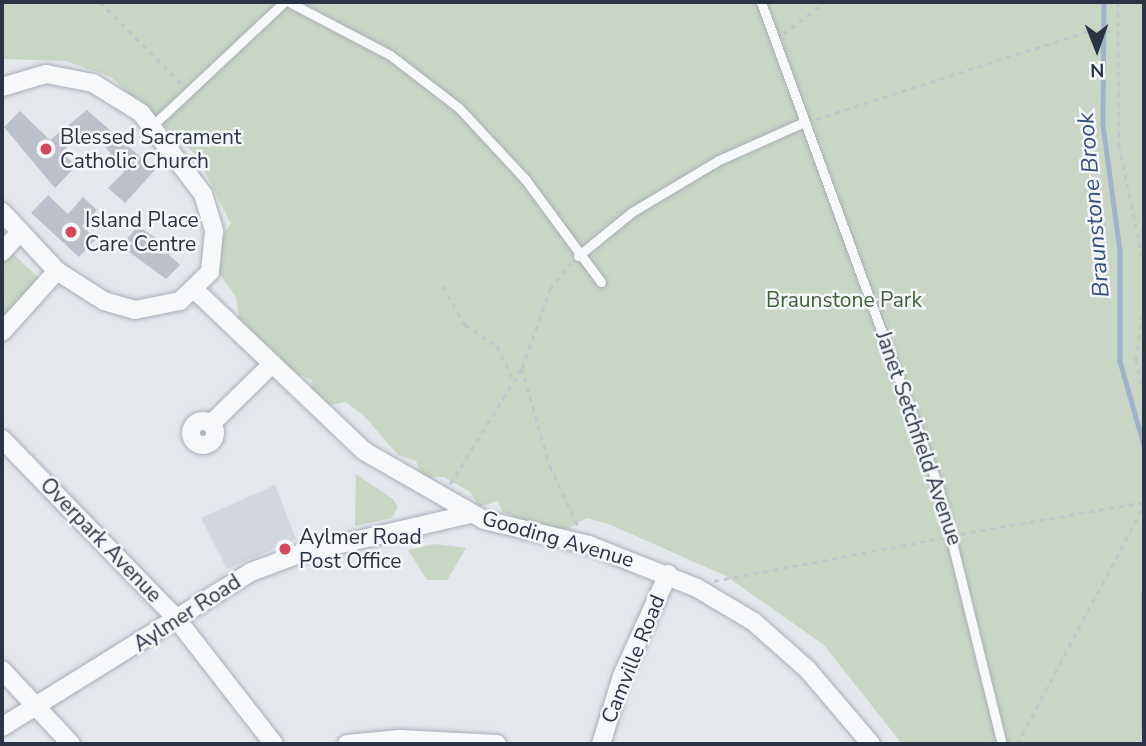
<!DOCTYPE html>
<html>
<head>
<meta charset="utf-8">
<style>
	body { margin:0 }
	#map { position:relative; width:1146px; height:746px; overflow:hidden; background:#e4e7ec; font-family:"Nunito Sans",sans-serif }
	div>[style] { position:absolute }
	.built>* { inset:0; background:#d2d6de }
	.green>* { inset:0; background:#c9d6c5 }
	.stream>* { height:4.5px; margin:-2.25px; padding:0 2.25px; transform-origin:2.25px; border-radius:2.25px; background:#9fb4cc }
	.building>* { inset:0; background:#bbc0ca }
	.path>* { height:2.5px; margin-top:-1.25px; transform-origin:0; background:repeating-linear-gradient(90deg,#c2c5cb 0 5px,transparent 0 10px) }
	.roads { filter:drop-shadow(0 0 2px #a9aeb7) drop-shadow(0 0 2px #a9aeb7) }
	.lane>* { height:9px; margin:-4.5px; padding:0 4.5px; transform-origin:4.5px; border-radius:4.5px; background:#f7f8fa }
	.street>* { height:18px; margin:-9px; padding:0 9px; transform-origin:9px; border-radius:9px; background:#f7f8fa }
	.street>.ring { margin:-9px; padding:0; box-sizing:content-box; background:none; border:18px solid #f7f8fa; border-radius:50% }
	.dots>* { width:19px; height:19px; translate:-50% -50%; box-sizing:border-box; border:4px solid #f4f6f9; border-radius:50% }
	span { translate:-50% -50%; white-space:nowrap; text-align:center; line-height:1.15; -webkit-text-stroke:5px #f4f6f9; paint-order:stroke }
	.poi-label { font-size:21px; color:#2b3445 }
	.left { translate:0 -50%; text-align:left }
	.park-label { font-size:21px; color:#3f6138 }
	.street-label { font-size:21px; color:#2b3445 }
	.water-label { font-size:23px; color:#34527a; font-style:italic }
	.frame { position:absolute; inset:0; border:4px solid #2b3445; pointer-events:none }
	.north { position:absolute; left:1062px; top:14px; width:70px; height:70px; -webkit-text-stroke:5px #f4f6f9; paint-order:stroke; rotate:179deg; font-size:19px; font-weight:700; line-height:28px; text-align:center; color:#2b3445 }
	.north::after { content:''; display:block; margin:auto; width:24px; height:32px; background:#2b3445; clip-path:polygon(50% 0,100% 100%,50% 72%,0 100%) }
</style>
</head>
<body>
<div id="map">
	<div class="built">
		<i style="clip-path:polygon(275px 485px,296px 539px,227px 569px,201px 518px)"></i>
	</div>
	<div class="green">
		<i style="clip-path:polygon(2px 2px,1144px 2px,1144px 744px,902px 744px,824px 645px,726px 576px,611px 525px,587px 518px,564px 531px,524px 522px,503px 512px,497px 501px,479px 507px,470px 492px,444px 477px,422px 477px,416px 461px,398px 455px,365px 417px,346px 402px,325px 406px,310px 392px,312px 380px,288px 370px,234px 321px,239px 315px,236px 297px,217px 270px,213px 250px,231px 224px,197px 156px,111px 77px,66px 61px,2px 59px)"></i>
		<i style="clip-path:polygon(11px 252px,40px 279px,2px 322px,2px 263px)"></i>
		<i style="clip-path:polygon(356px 474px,393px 499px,398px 507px,392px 518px,355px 526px)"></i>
		<i style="clip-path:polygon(435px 544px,466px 548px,447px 580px,427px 580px,408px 550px)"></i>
	</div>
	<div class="stream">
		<i style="left:1104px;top:2px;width:123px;rotate:90.5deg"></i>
		<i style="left:1103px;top:125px;width:127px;rotate:82.3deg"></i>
		<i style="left:1120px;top:251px;width:110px;rotate:90deg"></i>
		<i style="left:1120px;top:361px;width:87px;rotate:74.1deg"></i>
		<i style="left:1144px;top:593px;width:140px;rotate:90deg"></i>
	</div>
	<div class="building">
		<i style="clip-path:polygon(87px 110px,155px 170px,125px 203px,108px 188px,124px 172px,96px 134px,88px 142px,80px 134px,62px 152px,76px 166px,55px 188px,4px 127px,20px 111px,50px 140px)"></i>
		<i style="clip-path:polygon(48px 195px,68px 214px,83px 197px,97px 210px,82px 226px,96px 239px,79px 257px,31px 213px)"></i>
		<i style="clip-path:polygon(138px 226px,174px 250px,169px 255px,180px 265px,166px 279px,121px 246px)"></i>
	</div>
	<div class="path">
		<i style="left:100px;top:2px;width:116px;rotate:45deg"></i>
		<i style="left:1118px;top:2px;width:143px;rotate:89.6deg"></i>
		<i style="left:1119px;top:145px;width:122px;rotate:78.1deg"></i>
		<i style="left:783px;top:34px;width:53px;rotate:-37.3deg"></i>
		<i style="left:816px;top:119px;width:284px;rotate:-17.9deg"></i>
		<i style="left:1086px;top:32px;width:32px"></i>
		<i style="left:443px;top:286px;width:45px;rotate:60.6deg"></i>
		<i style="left:465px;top:325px;width:38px;rotate:33deg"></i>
		<i style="left:497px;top:346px;width:39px;rotate:64deg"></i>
		<i style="left:1144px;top:305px;width:56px;rotate:98.3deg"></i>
		<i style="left:1136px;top:360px;width:36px;rotate:77deg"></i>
		<i style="left:522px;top:368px;width:102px;rotate:74.1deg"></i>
		<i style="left:550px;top:466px;width:66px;rotate:65deg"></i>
		<i style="left:450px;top:484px;width:137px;rotate:-58.2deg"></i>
		<i style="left:522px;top:368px;width:84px;rotate:-70.5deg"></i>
		<i style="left:550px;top:289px;width:32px;rotate:-51deg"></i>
		<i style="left:961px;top:534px;width:186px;rotate:-9.9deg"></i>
		<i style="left:714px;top:581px;width:231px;rotate:-10.7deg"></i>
		<i style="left:1017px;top:744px;width:271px;rotate:-62deg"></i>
	</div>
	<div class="roads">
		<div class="lane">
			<i style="left:289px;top:2px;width:114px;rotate:27.7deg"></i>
			<i style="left:390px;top:55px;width:87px;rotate:37.5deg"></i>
			<i style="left:459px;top:108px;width:97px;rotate:47.1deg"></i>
			<i style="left:525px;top:179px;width:128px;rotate:53.6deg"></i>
			<i style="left:761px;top:2px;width:515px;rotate:69.91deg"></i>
			<i style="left:938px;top:486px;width:266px;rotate:76.1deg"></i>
			<i style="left:152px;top:126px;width:181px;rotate:-43.2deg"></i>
			<i style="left:578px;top:256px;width:70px;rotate:-39.2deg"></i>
			<i style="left:632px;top:212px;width:101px;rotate:-30.9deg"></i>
			<i style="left:719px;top:160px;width:91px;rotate:-24deg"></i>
		</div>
		<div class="street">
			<i style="left:2px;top:87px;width:46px;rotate:-16.5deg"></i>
			<i style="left:46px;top:74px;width:48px;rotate:10.8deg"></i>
			<i style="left:93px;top:83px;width:57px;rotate:32deg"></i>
			<i style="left:141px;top:113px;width:102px;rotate:52.6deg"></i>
			<i style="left:203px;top:194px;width:39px;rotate:73deg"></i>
			<i style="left:214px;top:231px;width:41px;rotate:95.6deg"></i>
			<i style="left:210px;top:272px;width:42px;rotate:136deg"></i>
			<i style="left:180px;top:301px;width:46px;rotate:168.7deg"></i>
			<i style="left:135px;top:310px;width:32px;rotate:-164deg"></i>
			<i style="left:104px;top:301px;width:56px;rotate:-147.4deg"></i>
			<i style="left:57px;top:271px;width:81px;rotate:-133deg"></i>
			<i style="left:2px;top:252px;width:24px;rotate:-48deg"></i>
			<i style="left:196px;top:291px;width:232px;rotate:43.6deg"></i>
			<i style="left:364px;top:451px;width:138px;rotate:29.9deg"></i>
			<i style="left:484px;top:520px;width:108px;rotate:13.4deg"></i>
			<i style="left:589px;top:545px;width:116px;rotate:21.7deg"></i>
			<i style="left:697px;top:588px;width:66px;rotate:30.8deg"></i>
			<i style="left:754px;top:622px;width:72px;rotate:41.6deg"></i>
			<i style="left:808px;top:670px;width:97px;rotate:49.6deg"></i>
			<i style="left:2px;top:332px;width:82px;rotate:-48deg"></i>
			<i class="ring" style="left:191px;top:421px;width:6px;height:6px"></i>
			<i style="left:211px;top:424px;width:84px;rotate:-44.5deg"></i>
			<i style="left:2px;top:439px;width:248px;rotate:45.8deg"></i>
			<i style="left:175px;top:617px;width:161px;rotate:52.1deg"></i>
			<i style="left:2px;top:670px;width:101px;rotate:47deg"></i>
			<i style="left:2px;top:727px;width:293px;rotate:-31.9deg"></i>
			<i style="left:251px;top:572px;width:54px;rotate:-20.4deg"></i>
			<i style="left:302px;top:553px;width:173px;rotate:-13deg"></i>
			<i style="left:347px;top:744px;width:53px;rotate:-5.4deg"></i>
			<i style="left:400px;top:739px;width:97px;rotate:3deg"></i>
			<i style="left:601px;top:744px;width:71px;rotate:-72.8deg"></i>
			<i style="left:622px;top:676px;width:112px;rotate:-65.7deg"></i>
		</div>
	</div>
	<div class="dots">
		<i style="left:46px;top:149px;background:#d1495b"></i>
		<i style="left:71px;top:232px;background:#d1495b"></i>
		<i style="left:285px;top:549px;background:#d1495b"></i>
	</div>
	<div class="poi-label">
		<span class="left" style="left:60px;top:149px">Blessed Sacrament<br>Catholic Church</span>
		<span class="left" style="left:85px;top:232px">Island Place<br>Care Centre</span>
		<span class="left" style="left:299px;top:549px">Aylmer Road<br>Post Office</span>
	</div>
	<div class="park-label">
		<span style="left:844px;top:300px">Braunstone Park</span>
	</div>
	<div class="street-label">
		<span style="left:919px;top:438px;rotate:71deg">Janet Setchfield Avenue</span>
		<span style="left:558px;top:539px;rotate:16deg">Gooding Avenue</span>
		<span style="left:101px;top:540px;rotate:46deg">Overpark Avenue</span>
		<span style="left:187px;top:613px;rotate:-33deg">Aylmer Road</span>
		<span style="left:633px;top:659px;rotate:-68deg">Camville Road</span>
	</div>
	<div class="water-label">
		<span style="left:1094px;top:205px;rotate:-95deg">Braunstone Brook</span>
	</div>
	<div class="frame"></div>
	<div class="north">N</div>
</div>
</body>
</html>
